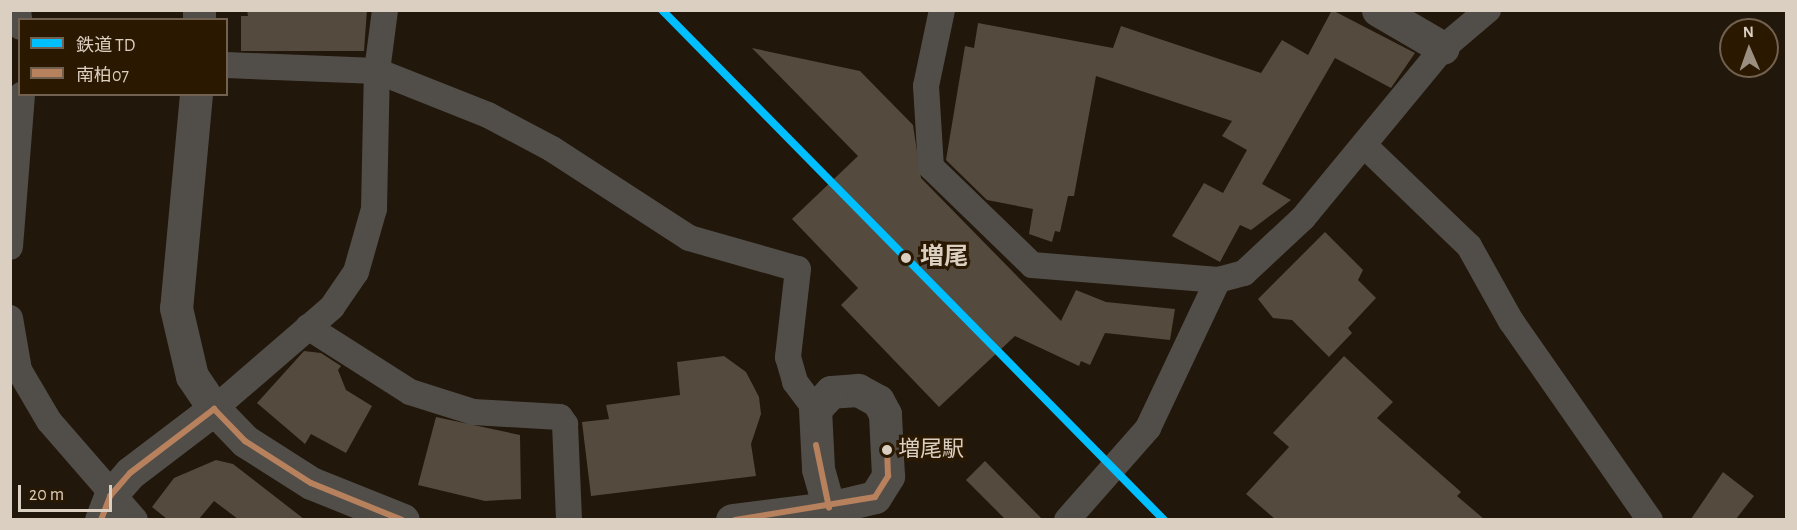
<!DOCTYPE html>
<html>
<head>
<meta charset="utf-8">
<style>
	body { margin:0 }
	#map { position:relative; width:1797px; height:530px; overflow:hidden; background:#21170a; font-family:"Alegreya Sans","Noto Sans JP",sans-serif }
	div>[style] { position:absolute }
	.building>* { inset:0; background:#544a3d }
	.minor>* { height:26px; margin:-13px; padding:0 13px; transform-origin:13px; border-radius:13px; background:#514d49 }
	.tertiary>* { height:33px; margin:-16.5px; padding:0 16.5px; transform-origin:16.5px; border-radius:16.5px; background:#514d49 }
	.bus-1>* { height:6px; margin:-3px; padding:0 3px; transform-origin:3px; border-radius:3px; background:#b6815c }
	.rail-1>* { height:8px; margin:-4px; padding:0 4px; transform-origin:4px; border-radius:4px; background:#00bfff }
	.dots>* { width:16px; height:16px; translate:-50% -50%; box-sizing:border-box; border:3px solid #2a1801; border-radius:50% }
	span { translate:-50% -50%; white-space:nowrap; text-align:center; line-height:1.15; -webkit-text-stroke:6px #2a1801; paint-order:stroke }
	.bus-label { font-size:22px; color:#dbcfc1 }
	.left { translate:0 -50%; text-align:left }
	.stop-label { font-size:24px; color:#dbcfc1; font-weight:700 }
	.frame { position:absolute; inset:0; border:12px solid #dbcfc1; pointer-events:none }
	.legend { position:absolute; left:18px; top:18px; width:210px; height:78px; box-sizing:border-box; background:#2a1801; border:2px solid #71614e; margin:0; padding:8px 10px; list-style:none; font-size:18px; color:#dbcfc1 }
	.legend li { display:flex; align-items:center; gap:12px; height:30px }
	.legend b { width:30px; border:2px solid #71614e }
	.north { position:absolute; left:1719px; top:18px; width:60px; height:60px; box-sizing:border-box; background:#2a1801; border:2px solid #71614e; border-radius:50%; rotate:358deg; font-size:16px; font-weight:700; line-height:24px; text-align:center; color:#dbcfc1 }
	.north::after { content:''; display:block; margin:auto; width:21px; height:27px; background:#9a8f81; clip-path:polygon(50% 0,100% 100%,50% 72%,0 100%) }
	.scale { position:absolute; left:18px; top:485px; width:94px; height:27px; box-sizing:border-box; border:3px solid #dbcfc1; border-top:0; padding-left:8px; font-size:18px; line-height:21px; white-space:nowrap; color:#dbcfc1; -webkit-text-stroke:4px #2a1801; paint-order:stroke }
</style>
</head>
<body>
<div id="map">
	<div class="building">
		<i style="clip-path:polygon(247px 10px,367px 10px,364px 51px,241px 51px,241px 16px,248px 16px)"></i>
		<i style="clip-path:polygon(1332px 10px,1415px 53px,1391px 88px,1335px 58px,1262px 184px,1291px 200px,1251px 230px,1240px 225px,1220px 262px,1172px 236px,1204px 183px,1223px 193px,1247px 150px,1222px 136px,1232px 121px,1096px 76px,1074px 196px,1068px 196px,1060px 232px,1055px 231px,1052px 242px,1029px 234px,1033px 209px,987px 200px,946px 160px,965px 46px,974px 48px,978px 23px,1113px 48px,1121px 26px,1261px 73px,1282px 40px,1308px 55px)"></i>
		<i style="clip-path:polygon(752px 48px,860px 71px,913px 125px,921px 178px,1061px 321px,1076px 290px,1106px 302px,1175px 309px,1170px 340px,1105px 333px,1090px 365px,1081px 361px,1079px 366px,1015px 336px,939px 407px,841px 305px,858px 288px,792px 219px,858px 156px)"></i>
		<i style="clip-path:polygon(1325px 232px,1363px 270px,1358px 280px,1376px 298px,1348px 328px,1352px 333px,1329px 357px,1292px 320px,1273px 318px,1258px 299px)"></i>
		<i style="clip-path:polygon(304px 351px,321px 353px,341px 366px,338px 370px,346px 390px,372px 406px,346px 453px,311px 434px,305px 444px,257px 403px)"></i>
		<i style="clip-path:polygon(724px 356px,746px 372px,759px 397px,761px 414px,751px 444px,756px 476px,591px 496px,582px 422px,609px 419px,606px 405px,680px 395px,677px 362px)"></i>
		<i style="clip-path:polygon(1344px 356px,1393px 402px,1377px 418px,1461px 492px,1457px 496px,1484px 519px,1275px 519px,1246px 494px,1289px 447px,1273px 433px)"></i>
		<i style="clip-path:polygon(436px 417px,520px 435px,521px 499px,485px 501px,418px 485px)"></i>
		<i style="clip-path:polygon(216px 460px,233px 464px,304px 519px,238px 519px,214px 501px,199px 519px,167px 519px,152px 507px,174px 478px)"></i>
		<i style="clip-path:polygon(985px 461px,1042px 519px,1005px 519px,966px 480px)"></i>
		<i style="clip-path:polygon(1723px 472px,1754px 496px,1736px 519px,1691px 519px)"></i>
	</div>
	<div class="minor">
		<i style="left:18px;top:10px;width:17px;rotate:83deg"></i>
		<i style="left:942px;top:10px;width:78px;rotate:101.9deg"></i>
		<i style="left:926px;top:86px;width:81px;rotate:86.5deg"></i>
		<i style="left:931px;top:167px;width:141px;rotate:44.1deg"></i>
		<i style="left:1032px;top:265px;width:187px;rotate:4.6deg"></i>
		<i style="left:226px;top:65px;width:151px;rotate:2.3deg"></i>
		<i style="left:377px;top:71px;width:119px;rotate:21.6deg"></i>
		<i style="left:488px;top:115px;width:72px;rotate:28deg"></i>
		<i style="left:552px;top:149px;width:163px;rotate:33deg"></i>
		<i style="left:689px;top:238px;width:113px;rotate:15.9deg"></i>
		<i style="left:798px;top:269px;width:89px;rotate:96.5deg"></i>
		<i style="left:788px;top:357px;width:26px;rotate:74deg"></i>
		<i style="left:795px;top:382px;width:34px;rotate:53deg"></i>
		<i style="left:1366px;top:147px;width:143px;rotate:43.9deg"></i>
		<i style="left:1469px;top:246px;width:86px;rotate:60.8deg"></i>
		<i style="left:1511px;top:321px;width:243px;rotate:55.1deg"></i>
		<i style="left:10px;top:247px;width:153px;rotate:-85.5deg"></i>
		<i style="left:10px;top:318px;width:53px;rotate:80.2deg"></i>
		<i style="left:19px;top:370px;width:59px;rotate:59.5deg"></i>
		<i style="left:49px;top:421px;width:131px;rotate:49deg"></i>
		<i style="left:308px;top:327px;width:121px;rotate:32.5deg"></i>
		<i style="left:410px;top:392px;width:66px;rotate:17.6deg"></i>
		<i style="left:473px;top:412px;width:87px;rotate:3.3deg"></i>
		<i style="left:560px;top:417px;width:9px;rotate:54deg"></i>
		<i style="left:565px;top:424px;width:96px;rotate:87.6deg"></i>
		<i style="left:214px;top:409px;width:156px;rotate:-40.8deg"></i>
		<i style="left:332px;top:307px;width:42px;rotate:-55.6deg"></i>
		<i style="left:356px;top:272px;width:66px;rotate:-74.1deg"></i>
		<i style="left:374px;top:209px;width:138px;rotate:-88.8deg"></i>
		<i style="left:377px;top:71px;width:62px;rotate:-82.5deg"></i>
		<i style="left:1067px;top:520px;width:123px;rotate:-48.6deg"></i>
		<i style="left:1148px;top:428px;width:164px;rotate:-64.7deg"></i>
		<i style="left:1218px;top:280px;width:27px;rotate:-15deg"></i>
		<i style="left:1244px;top:273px;width:81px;rotate:-43deg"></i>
		<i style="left:1303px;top:218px;width:220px;rotate:-50.5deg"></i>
		<i style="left:1443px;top:48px;width:59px;rotate:-40.2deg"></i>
	</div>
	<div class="tertiary">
		<i style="left:199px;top:10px;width:10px;rotate:90deg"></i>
		<i style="left:1378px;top:10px;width:75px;rotate:30.3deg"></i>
		<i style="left:196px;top:94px;width:215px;rotate:95.3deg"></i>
		<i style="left:176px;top:308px;width:70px;rotate:76.8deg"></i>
		<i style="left:192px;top:376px;width:40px;rotate:56deg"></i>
		<i style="left:214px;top:409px;width:45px;rotate:45.9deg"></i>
		<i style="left:245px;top:441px;width:78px;rotate:32.5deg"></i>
		<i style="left:311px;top:483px;width:99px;rotate:21.9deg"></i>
		<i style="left:101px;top:520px;width:26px;rotate:-69deg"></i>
		<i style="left:110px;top:496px;width:30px;rotate:-49deg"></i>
		<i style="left:130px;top:473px;width:106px;rotate:-37.3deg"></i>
		<i style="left:732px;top:520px;width:98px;rotate:-7.1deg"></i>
		<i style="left:829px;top:508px;width:47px;rotate:-13.4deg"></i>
		<i style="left:875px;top:497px;width:25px;rotate:-58deg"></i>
		<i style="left:888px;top:476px;width:62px;rotate:-92.8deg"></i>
		<i style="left:885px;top:414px;width:15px;rotate:-118deg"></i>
		<i style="left:878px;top:401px;width:23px;rotate:-151deg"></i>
		<i style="left:858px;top:390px;width:27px;rotate:176deg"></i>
		<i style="left:831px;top:392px;width:23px;rotate:133deg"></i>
		<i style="left:815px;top:409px;width:60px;rotate:87.1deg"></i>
		<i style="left:818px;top:469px;width:41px;rotate:74.2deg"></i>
	</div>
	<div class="bus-1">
		<i style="left:214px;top:409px;width:45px;rotate:45.9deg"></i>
		<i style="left:245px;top:441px;width:78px;rotate:32.5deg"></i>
		<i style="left:311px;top:483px;width:98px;rotate:22.1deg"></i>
		<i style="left:816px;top:445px;width:64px;rotate:78.3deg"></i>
		<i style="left:101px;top:520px;width:26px;rotate:-69deg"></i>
		<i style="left:110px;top:496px;width:30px;rotate:-49deg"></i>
		<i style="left:130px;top:473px;width:106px;rotate:-37.3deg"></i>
		<i style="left:735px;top:520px;width:142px;rotate:-9.3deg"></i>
		<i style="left:875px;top:497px;width:25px;rotate:-58deg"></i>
		<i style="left:888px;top:476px;width:26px;rotate:-92deg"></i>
	</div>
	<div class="rail-1">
		<i style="left:662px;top:10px;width:716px;rotate:45.45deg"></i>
	</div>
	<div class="dots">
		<i style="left:906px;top:258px;background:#dbcfc1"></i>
		<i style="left:887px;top:450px;background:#dbcfc1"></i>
	</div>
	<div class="bus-label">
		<span class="left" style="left:898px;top:450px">増尾駅</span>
	</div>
	<div class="stop-label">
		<span class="left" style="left:920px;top:258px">増尾</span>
	</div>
	<div class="frame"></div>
	<ul class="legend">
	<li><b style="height:8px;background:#00bfff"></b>鉄道 TD</li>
	<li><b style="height:8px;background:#b6815c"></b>南柏07</li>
	</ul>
	<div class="north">N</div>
	<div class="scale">20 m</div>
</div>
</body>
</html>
